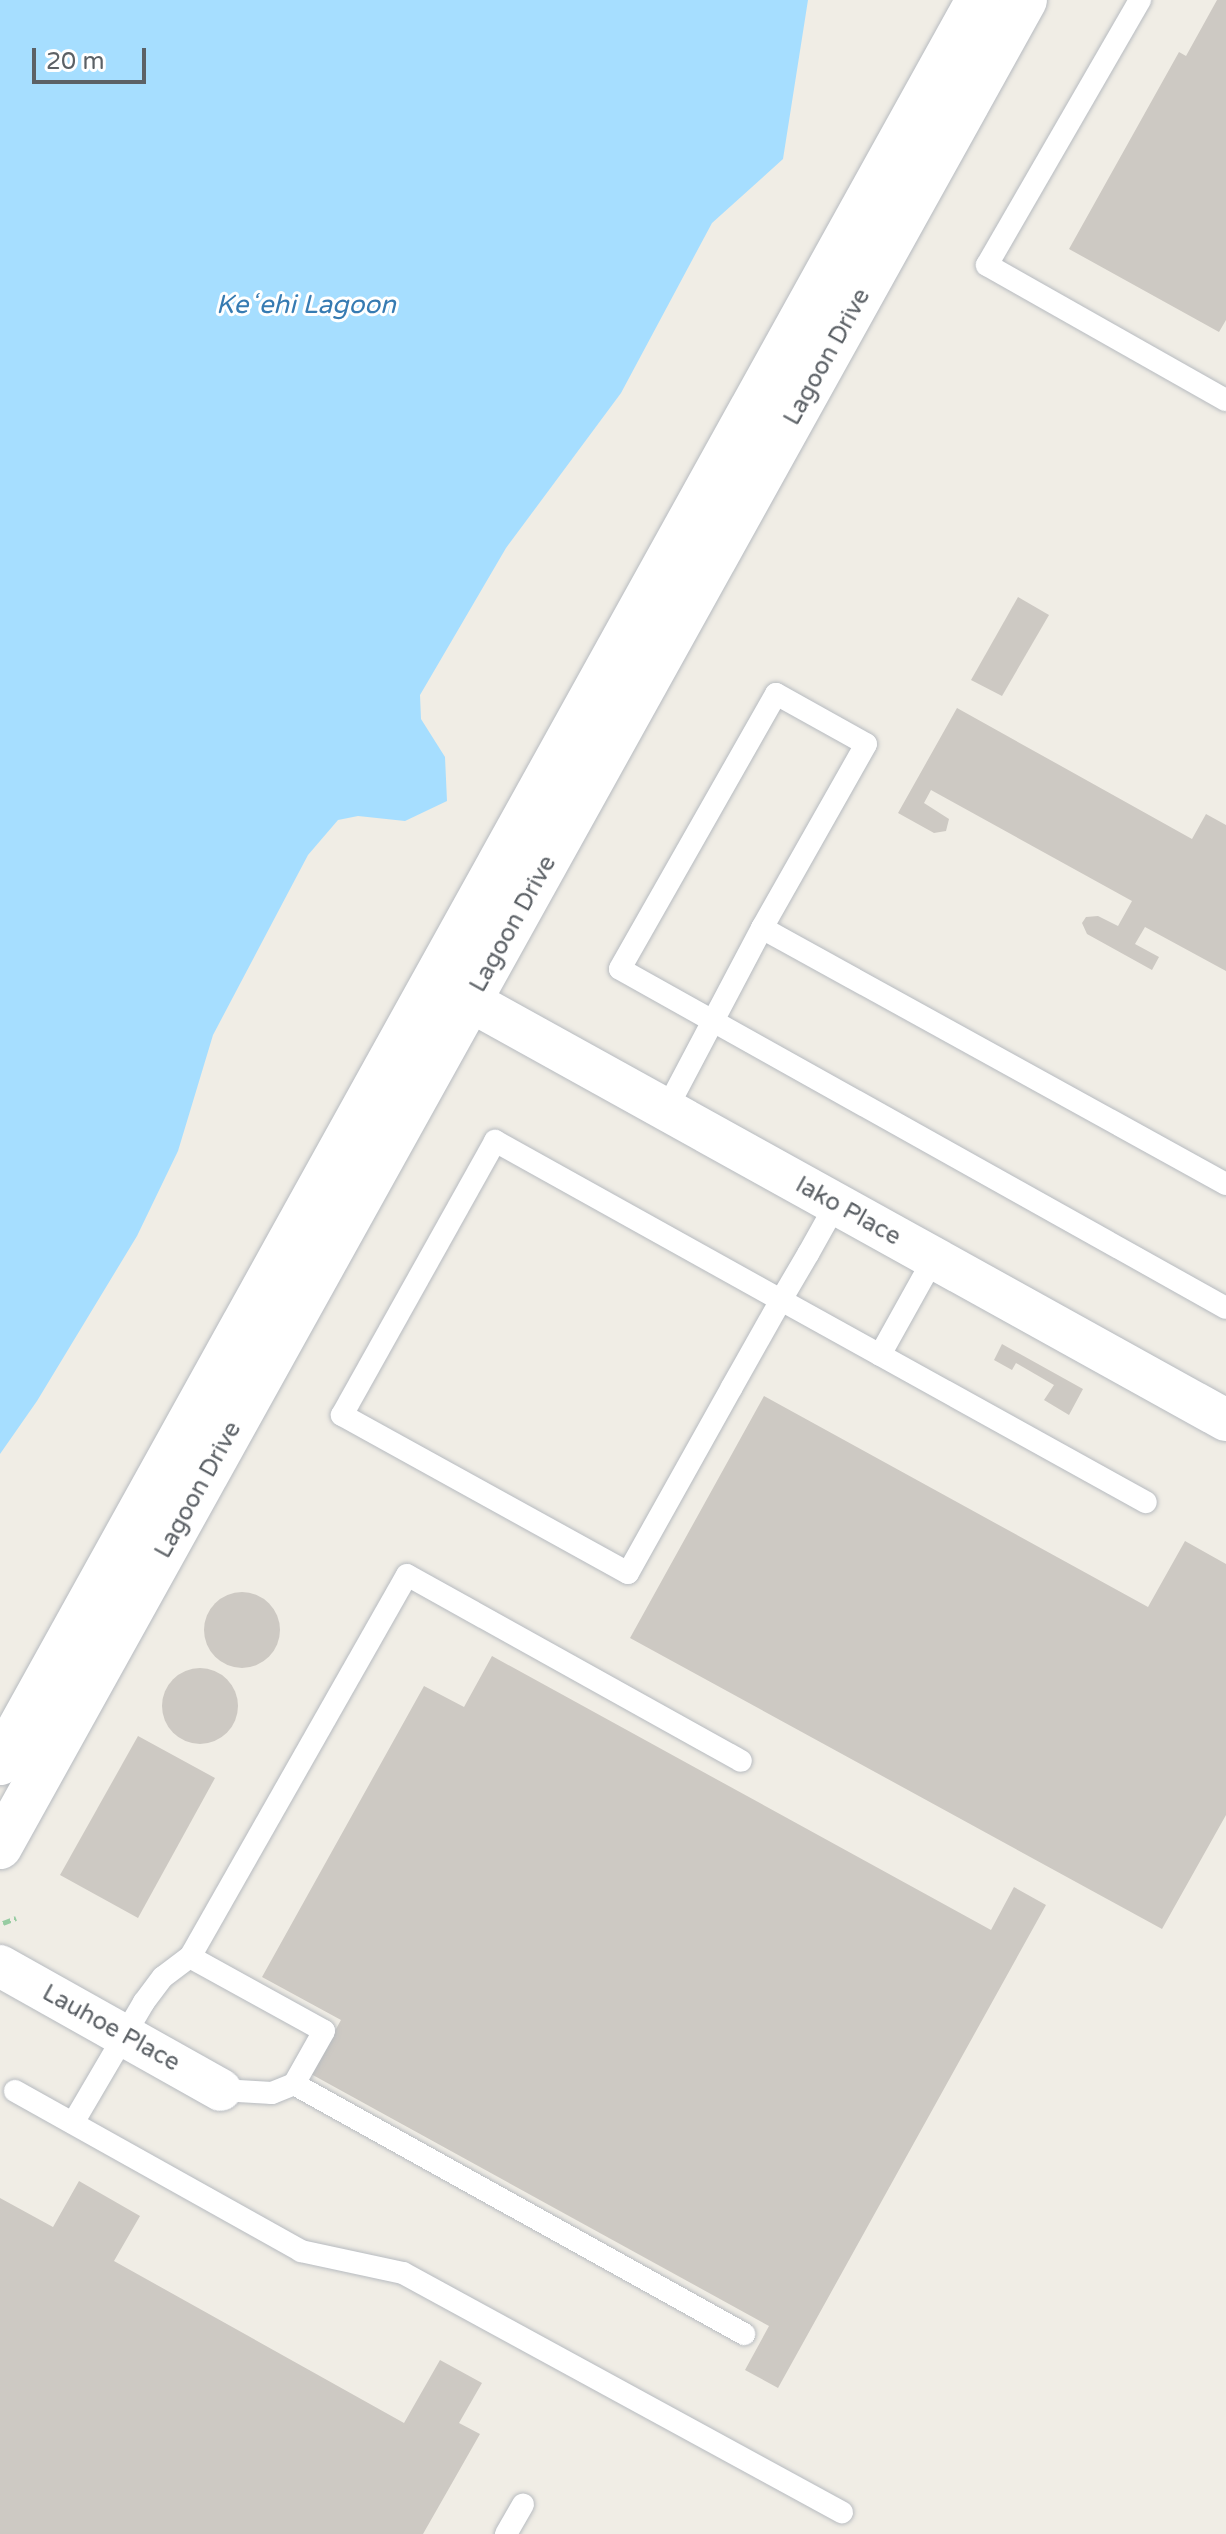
<!DOCTYPE html>
<html>
<head>
<meta charset="utf-8">
<style>
	body { margin:0 }
	#map { position:relative; width:1226px; height:2534px; overflow:hidden; background:#f0ede5; font-family:"Varela Round",sans-serif }
	div>[style] { position:absolute }
	.water>* { inset:0; background:#a6deff }
	.building>* { inset:0; background:#cdc9c3 }
	.round { border-radius:50% }
	.path>* { height:5px; margin-top:-2.5px; transform-origin:0; background:repeating-linear-gradient(90deg,#97cca2 0 8px,transparent 0 12px) }
	.roads { filter:drop-shadow(0 0 2px #b7bbc0) drop-shadow(0 0 2px #b7bbc0) }
	.lane>* { height:22px; margin:-11px; padding:0 11px; transform-origin:11px; border-radius:11px; background:#fff }
	.street>* { height:42px; margin:-21px; padding:0 21px; transform-origin:21px; border-radius:21px; background:#fff }
	.secondary>* { height:44px; margin:-22px; padding:0 22px; transform-origin:22px; border-radius:22px; background:#fff }
	span { translate:-50% -50%; white-space:nowrap; text-align:center; line-height:1.15; -webkit-text-stroke:6px #fff; paint-order:stroke }
	.street-label { font-size:24px; color:#5c6166 }
	.water-label { font-size:26px; color:#367bb2; font-style:italic }
	.scale { position:absolute; left:32px; top:48px; width:114px; height:36px; box-sizing:border-box; border:4px solid #5c6166; border-top:0; padding-left:10px; font-size:24px; line-height:28px; white-space:nowrap; color:#5c6166; -webkit-text-stroke:6px #fff; paint-order:stroke }
</style>
</head>
<body>
<div id="map">
	<div class="water">
		<i style="clip-path:polygon(0 0,808px 0,783px 159px,712px 223px,621px 393px,506px 548px,420px 695px,421px 719px,445px 757px,447px 801px,405px 821px,358px 816px,338px 820px,308px 855px,213px 1035px,178px 1151px,137px 1236px,37px 1401px,0 1454px)"></i>
	</div>
	<div class="building">
		<i style="clip-path:polygon(1217px 0,1226px 0,1226px 320px,1219px 332px,1069px 249px,1179px 52px,1186px 56px)"></i>
		<i style="clip-path:polygon(1018px 597px,1049px 615px,1002px 696px,971px 680px)"></i>
		<i style="clip-path:polygon(957px 708px,1192px 839px,1206px 814px,1226px 825px,1226px 971px,1145px 927px,1135px 944px,1159px 957px,1152px 970px,1087px 934px,1082px 923px,1086px 917px,1098px 916px,1118px 926px,1132px 901px,931px 790px,924px 803px,949px 819px,946px 831px,934px 833px,898px 813px)"></i>
		<i style="clip-path:polygon(1002px 1344px,1083px 1389px,1069px 1415px,1044px 1400px,1054px 1385px,1016px 1363px,1012px 1370px,994px 1360px)"></i>
		<i style="clip-path:polygon(764px 1396px,1148px 1607px,1185px 1541px,1226px 1564px,1226px 1815px,1162px 1929px,630px 1638px)"></i>
		<i class="round" style="left:204px;top:1592px;width:76px;height:76px"></i>
		<i style="clip-path:polygon(492px 1656px,991px 1930px,1014px 1887px,1046px 1905px,778px 2388px,745px 2370px,769px 2326px,311px 2074px,341px 2020px,262px 1977px,424px 1686px,464px 1707px)"></i>
		<i class="round" style="left:162px;top:1668px;width:76px;height:76px"></i>
		<i style="clip-path:polygon(138px 1736px,215px 1778px,138px 1918px,60px 1875px)"></i>
		<i style="clip-path:polygon(79px 2181px,140px 2216px,114px 2261px,404px 2423px,440px 2360px,482px 2383px,459px 2423px,480px 2434px,423px 2534px,0 2534px,0 2198px,53px 2227px)"></i>
	</div>
	<div class="path">
		<i style="left:3px;top:1923px;width:14px;rotate:-21deg"></i>
	</div>
	<div class="roads">
		<div class="lane">
			<i style="left:1140px;top:0;width:306px;rotate:120deg"></i>
			<i style="left:987px;top:265px;width:274px;rotate:29.5deg"></i>
			<i style="left:762px;top:928px;width:211px;rotate:-60.5deg"></i>
			<i style="left:866px;top:744px;width:103px;rotate:-150.9deg"></i>
			<i style="left:776px;top:694px;width:316px;rotate:119.6deg"></i>
			<i style="left:620px;top:969px;width:694px;rotate:29.22deg"></i>
			<i style="left:666px;top:1110px;width:206px;rotate:-62.2deg"></i>
			<i style="left:762px;top:928px;width:530px;rotate:28.89deg"></i>
			<i style="left:836px;top:1204px;width:57px;rotate:119.2deg"></i>
			<i style="left:808px;top:1254px;width:53px;rotate:120.4deg"></i>
			<i style="left:781px;top:1300px;width:100px;rotate:119.4deg"></i>
			<i style="left:732px;top:1387px;width:213px;rotate:119.2deg"></i>
			<i style="left:628px;top:1573px;width:327px;rotate:-151.1deg"></i>
			<i style="left:342px;top:1415px;width:314px;rotate:-60.8deg"></i>
			<i style="left:495px;top:1141px;width:327px;rotate:29.1deg"></i>
			<i style="left:781px;top:1300px;width:417px;rotate:29deg"></i>
			<i style="left:880px;top:1355px;width:111px;rotate:-60.9deg"></i>
			<i style="left:190px;top:1957px;width:153px;rotate:28.9deg"></i>
			<i style="left:324px;top:2031px;width:61px;rotate:119.5deg"></i>
			<i style="left:221px;top:2090px;width:51px;rotate:3.4deg"></i>
			<i style="left:272px;top:2093px;width:24px;rotate:-22deg"></i>
			<i style="left:294px;top:2084px;width:515px;rotate:29.05deg"></i>
			<i style="left:15px;top:2091px;width:328px;rotate:29.2deg"></i>
			<i style="left:301px;top:2251px;width:104px;rotate:12.2deg"></i>
			<i style="left:403px;top:2273px;width:500px;rotate:28.6deg"></i>
			<i style="left:73px;top:2123px;width:140px;rotate:-59.6deg"></i>
			<i style="left:144px;top:2002px;width:31px;rotate:-53deg"></i>
			<i style="left:163px;top:1977px;width:34px;rotate:-37deg"></i>
			<i style="left:190px;top:1957px;width:439px;rotate:-60.4deg"></i>
			<i style="left:407px;top:1575px;width:382px;rotate:29.1deg"></i>
			<i style="left:506px;top:2534px;width:34px;rotate:-60deg"></i>
		</div>
		<div class="street">
			<i style="left:470px;top:1001px;width:864px;rotate:29deg"></i>
			<i style="left:0;top:1966px;width:253px;rotate:29.3deg"></i>
		</div>
		<div class="secondary">
			<i style="left:0;top:1763px;width:2016px;rotate:-60.98deg"></i>
			<i style="left:0;top:1847px;width:2112px;rotate:-60.97deg"></i>
		</div>
	</div>
	<div class="street-label">
		<span style="left:827px;top:357px;rotate:-61deg">Lagoon Drive</span>
		<span style="left:513px;top:924px;rotate:-61deg">Lagoon Drive</span>
		<span style="left:848px;top:1211px;rotate:29deg">Iako Place</span>
		<span style="left:198px;top:1490px;rotate:-61deg">Lagoon Drive</span>
		<span style="left:111px;top:2028px;rotate:29deg">Lauhoe Place</span>
	</div>
	<div class="water-label">
		<span style="left:306px;top:305px">Keʻehi Lagoon</span>
	</div>
	<div class="scale">20 m</div>
</div>
</body>
</html>
